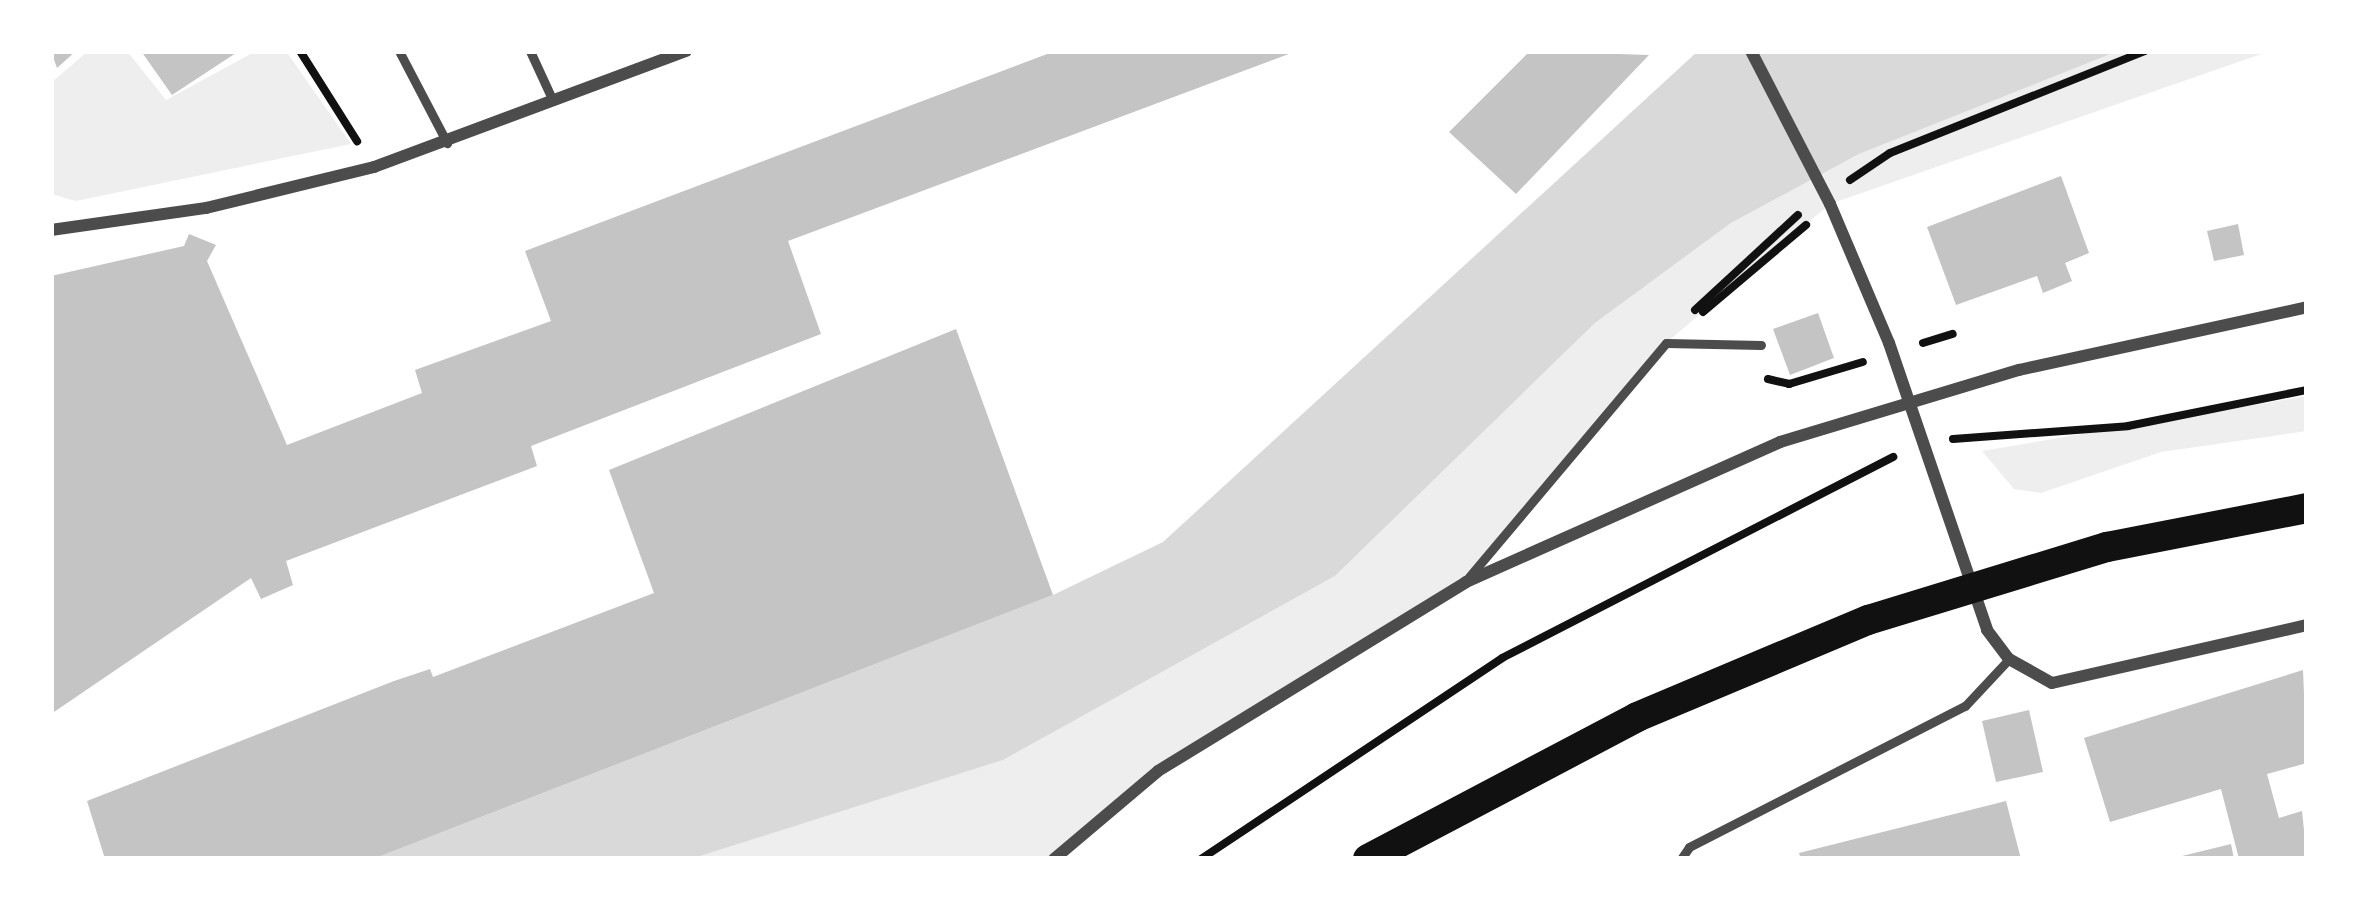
<!DOCTYPE html>
<html>
<head>
<meta charset="utf-8">
<style>
	body { margin:0 }
	#map { position:relative; width:2358px; height:910px; overflow:hidden; background:#fff; font-family:Spectral,serif }
	div>[style] { position:absolute }
	.green>* { inset:0; background:#eee }
	.water>* { inset:0; background:#d9d9d9 }
	.building>* { inset:0; background:#c4c4c4 }
	.path>* { height:8px; margin:-4px; padding:0 4px; transform-origin:4px; border-radius:4px; background:#111 }
	.service>* { height:9px; margin:-4.5px; padding:0 4.5px; transform-origin:4.5px; border-radius:4.5px; background:#4c4c4c }
	.minor>* { height:12px; margin:-6px; padding:0 6px; transform-origin:6px; border-radius:6px; background:#4c4c4c }
	.primary>* { height:30px; margin:-15px; padding:0 15px; transform-origin:15px; border-radius:15px; background:#111 }
	span { translate:-50% -50%; white-space:nowrap; text-align:center; line-height:1.15; -webkit-text-stroke:9px #fff; paint-order:stroke }
	.frame { position:absolute; inset:0; border:54px solid #fff; pointer-events:none }
</style>
</head>
<body>
<div id="map">
	<div class="green">
		<i style="clip-path:polygon(88px 51px,127px 51px,166px 100px,256px 51px,286px 51px,351px 144px,76px 201px,51px 194px,51px 83px)"></i>
		<i style="clip-path:polygon(2118px 51px,2270px 51px,1830px 204px,1666px 343px,1466px 582px,1158px 771px,1054px 859px,691px 859px,1003px 760px,1335px 576px,1595px 323px,1731px 223px,1859px 154px)"></i>
		<i style="clip-path:polygon(2307px 396px,2307px 431px,2161px 452px,2041px 493px,2014px 489px,1982px 451px)"></i>
	</div>
	<div class="water">
		<i style="clip-path:polygon(1698px 51px,2118px 51px,1859px 154px,1731px 223px,1595px 323px,1335px 576px,1003px 760px,691px 859px,373px 859px,1053px 595px,1163px 542px)"></i>
	</div>
	<div class="building">
		<i style="clip-path:polygon(51px 51px,76px 51px,57px 68px)"></i>
		<i style="clip-path:polygon(141px 51px,239px 51px,172px 95px)"></i>
		<i style="clip-path:polygon(1055px 51px,1297px 51px,788px 241px,821px 334px,531px 446px,537px 466px,286px 561px,293px 585px,261px 599px,251px 578px,51px 714px,51px 276px,184px 246px,189px 234px,216px 245px,207px 261px,287px 445px,422px 393px,415px 370px,551px 321px,525px 251px)"></i>
		<i style="clip-path:polygon(1530px 51px,1649px 55px,1516px 194px,1449px 132px)"></i>
		<i style="clip-path:polygon(2061px 176px,2089px 253px,2065px 263px,2072px 281px,2043px 293px,2037px 276px,1956px 305px,1927px 227px)"></i>
		<i style="clip-path:polygon(2238px 224px,2244px 255px,2214px 261px,2207px 231px)"></i>
		<i style="clip-path:polygon(1818px 313px,1834px 358px,1790px 375px,1773px 329px)"></i>
		<i style="clip-path:polygon(956px 329px,1053px 595px,373px 859px,105px 859px,87px 801px,394px 681px,430px 669px,433px 677px,654px 593px,609px 470px)"></i>
		<i style="clip-path:polygon(2303px 670px,2307px 763px,2267px 774px,2279px 818px,2302px 811px,2307px 859px,2239px 859px,2221px 789px,2110px 822px,2084px 738px)"></i>
		<i style="clip-path:polygon(2029px 710px,2043px 772px,1996px 782px,1982px 721px)"></i>
		<i style="clip-path:polygon(2006px 801px,2021px 859px,1801px 859px,1799px 853px)"></i>
		<i style="clip-path:polygon(2231px 844px,2234px 859px,2178px 859px,2178px 857px)"></i>
	</div>
	<div class="path">
		<i style="left:300px;top:51px;width:107px;rotate:57.7deg"></i>
		<i style="left:1850px;top:180px;width:48px;rotate:-34deg"></i>
		<i style="left:1890px;top:153px;width:275px;rotate:-21.8deg"></i>
		<i style="left:1695px;top:310px;width:140px;rotate:-42.7deg"></i>
		<i style="left:1703px;top:312px;width:135px;rotate:-40.2deg"></i>
		<i style="left:1923px;top:343px;width:31px;rotate:-17deg"></i>
		<i style="left:1768px;top:379px;width:22px;rotate:13deg"></i>
		<i style="left:1789px;top:384px;width:77px;rotate:-16.6deg"></i>
		<i style="left:1953px;top:439px;width:175px;rotate:-4.2deg"></i>
		<i style="left:2128px;top:426px;width:183px;rotate:-11.4deg"></i>
		<i style="left:1201px;top:859px;width:362px;rotate:-33.7deg"></i>
		<i style="left:1502px;top:658px;width:440px;rotate:-27.2deg"></i>
	</div>
	<div class="service">
		<i style="left:399px;top:51px;width:104px;rotate:62.4deg"></i>
		<i style="left:530px;top:51px;width:55px;rotate:65.3deg"></i>
		<i style="left:1469px;top:577px;width:306px;rotate:-49.9deg"></i>
		<i style="left:1666px;top:343px;width:95px;rotate:1.2deg"></i>
		<i style="left:1681px;top:859px;width:14px;rotate:-56deg"></i>
		<i style="left:1689px;top:847px;width:310px;rotate:-27.1deg"></i>
		<i style="left:1965px;top:706px;width:64px;rotate:-46.9deg"></i>
	</div>
	<div class="minor">
		<i style="left:1751px;top:51px;width:172px;rotate:62.7deg"></i>
		<i style="left:1830px;top:204px;width:151px;rotate:67deg"></i>
		<i style="left:1889px;top:343px;width:303px;rotate:71.1deg"></i>
		<i style="left:1987px;top:630px;width:36px;rotate:53deg"></i>
		<i style="left:2009px;top:659px;width:49px;rotate:29.2deg"></i>
		<i style="left:2052px;top:683px;width:262px;rotate:-12.8deg"></i>
		<i style="left:51px;top:230px;width:157px;rotate:-8.1deg"></i>
		<i style="left:206px;top:208px;width:173px;rotate:-13.7deg"></i>
		<i style="left:374px;top:167px;width:333px;rotate:-20.4deg"></i>
		<i style="left:1054px;top:859px;width:136px;rotate:-40.2deg"></i>
		<i style="left:1158px;top:771px;width:361px;rotate:-31.5deg"></i>
		<i style="left:1466px;top:582px;width:344px;rotate:-24deg"></i>
		<i style="left:1780px;top:442px;width:250px;rotate:-16.8deg"></i>
		<i style="left:2019px;top:370px;width:295px;rotate:-12.3deg"></i>
	</div>
	<div class="primary">
		<i style="left:1368px;top:859px;width:304px;rotate:-27.8deg"></i>
		<i style="left:1637px;top:717px;width:251px;rotate:-22.8deg"></i>
		<i style="left:1868px;top:620px;width:250px;rotate:-17deg"></i>
		<i style="left:2107px;top:547px;width:204px;rotate:-11deg"></i>
	</div>
	<div class="frame"></div>
</div>
</body>
</html>
